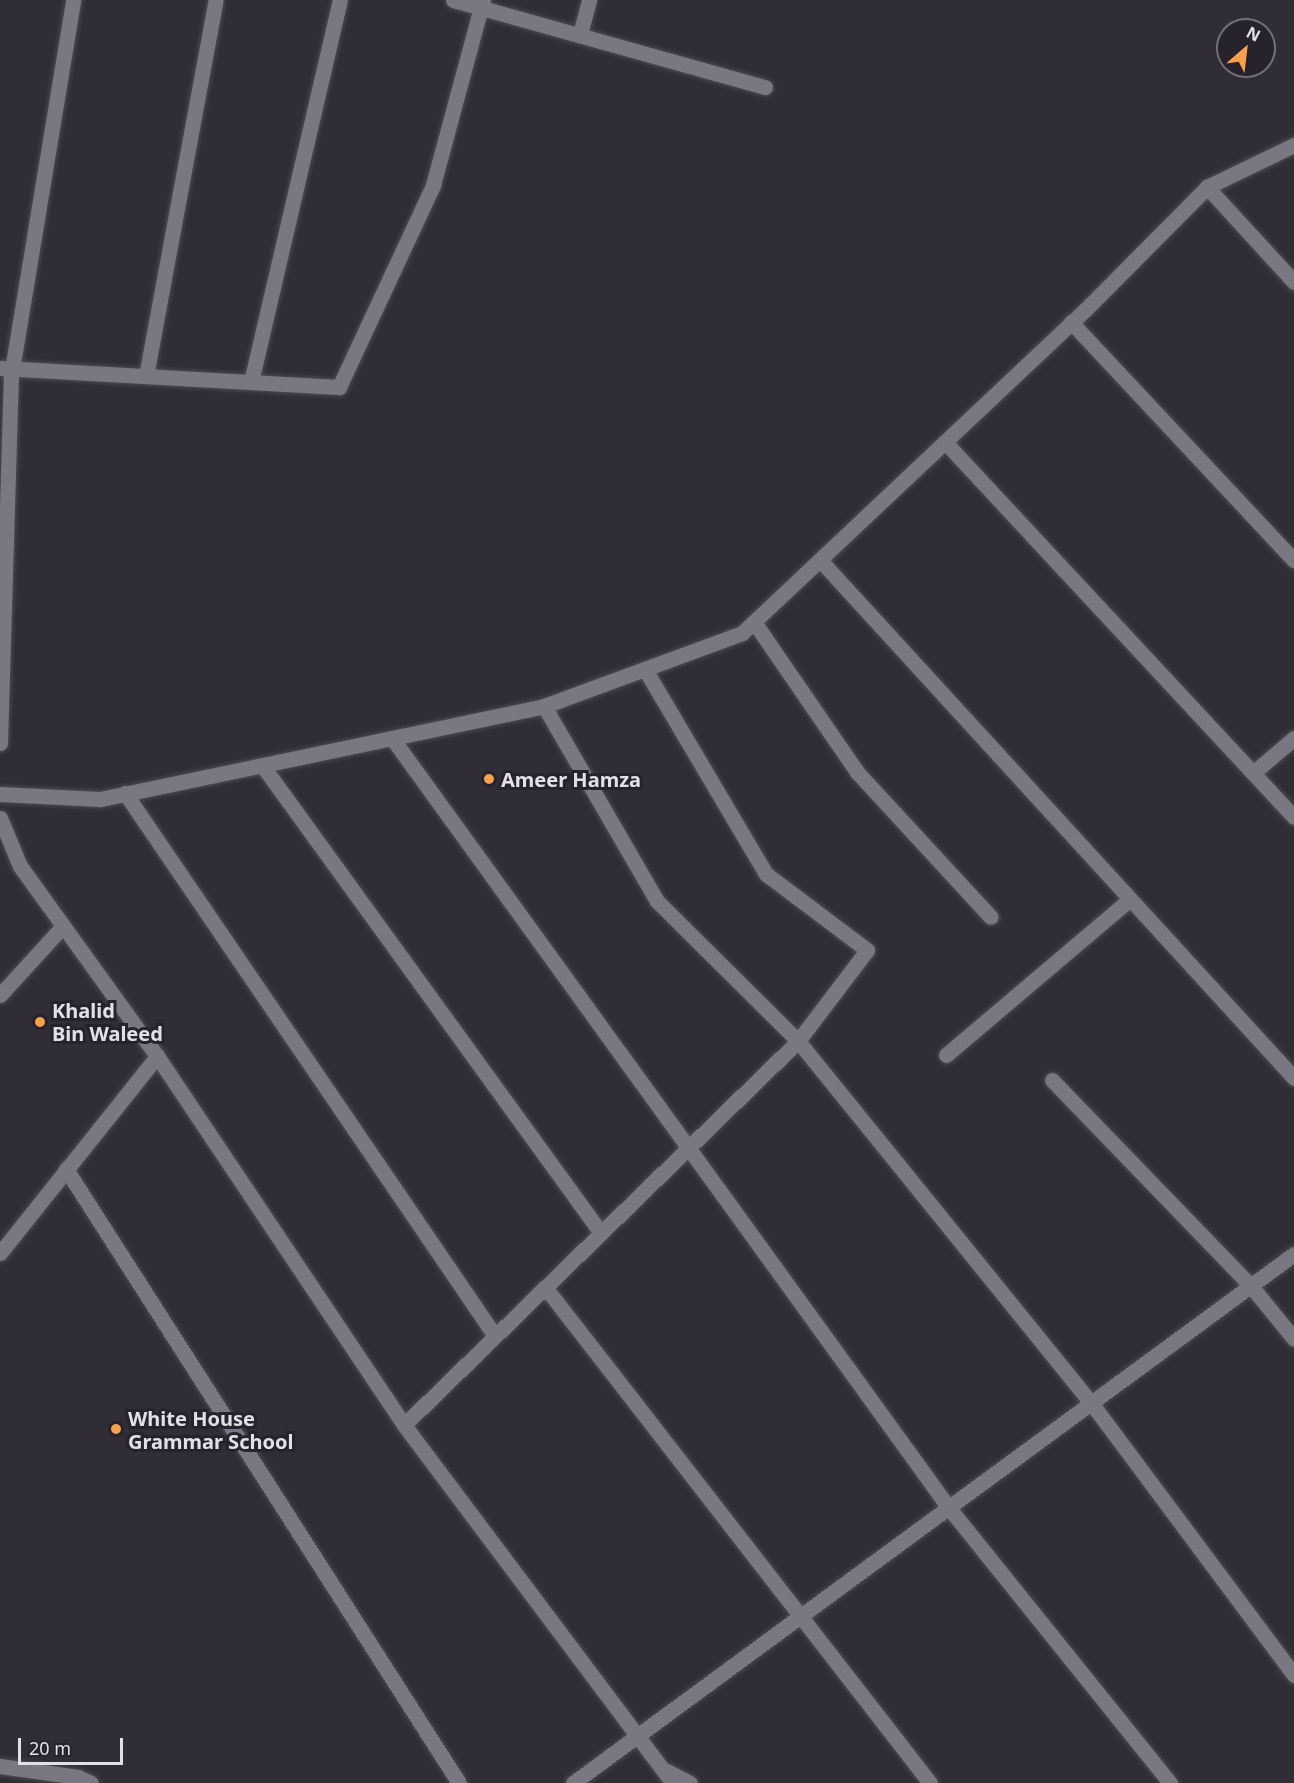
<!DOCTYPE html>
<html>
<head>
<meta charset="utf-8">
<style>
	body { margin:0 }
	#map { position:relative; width:1294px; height:1783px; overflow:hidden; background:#312d37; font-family:"Noto Sans",sans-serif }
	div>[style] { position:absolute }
	.roads { filter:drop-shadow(0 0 2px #4d4a52) drop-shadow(0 0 2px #4d4a52) }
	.street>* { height:15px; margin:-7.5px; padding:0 7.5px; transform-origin:7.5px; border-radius:7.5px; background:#7a7682 }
	.secondary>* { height:15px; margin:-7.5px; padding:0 7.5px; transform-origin:7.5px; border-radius:7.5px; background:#7a7682 }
	.dots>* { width:16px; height:16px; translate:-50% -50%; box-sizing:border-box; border:3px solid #27232d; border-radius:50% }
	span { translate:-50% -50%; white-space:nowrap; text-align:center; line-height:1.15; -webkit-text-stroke:6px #27232d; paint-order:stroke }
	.poi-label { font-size:20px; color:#e2e0e7; font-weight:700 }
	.left { translate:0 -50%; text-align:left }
	.north { position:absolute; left:1216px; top:18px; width:60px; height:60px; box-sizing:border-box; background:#27232d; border:2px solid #726f77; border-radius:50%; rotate:28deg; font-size:16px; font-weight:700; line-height:24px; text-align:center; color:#e2e0e7 }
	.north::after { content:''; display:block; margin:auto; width:21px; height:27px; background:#f9a04d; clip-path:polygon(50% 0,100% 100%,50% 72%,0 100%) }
	.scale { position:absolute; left:18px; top:1738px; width:105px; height:27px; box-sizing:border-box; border:3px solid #e2e0e7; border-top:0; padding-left:8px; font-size:18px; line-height:21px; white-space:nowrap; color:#e2e0e7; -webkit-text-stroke:4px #27232d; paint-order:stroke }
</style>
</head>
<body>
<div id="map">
	<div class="roads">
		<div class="street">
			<i style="left:453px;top:0;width:324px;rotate:15.6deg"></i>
			<i style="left:580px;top:34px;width:35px;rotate:-75deg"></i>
			<i style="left:1207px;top:187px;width:129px;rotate:47.5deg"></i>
			<i style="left:1071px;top:322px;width:326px;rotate:46.9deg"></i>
			<i style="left:0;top:368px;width:340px;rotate:3.2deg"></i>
			<i style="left:339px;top:387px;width:223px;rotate:-65deg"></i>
			<i style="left:433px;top:185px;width:192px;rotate:-74.9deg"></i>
			<i style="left:146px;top:376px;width:382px;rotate:-79.5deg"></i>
			<i style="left:251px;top:382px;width:392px;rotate:-76.9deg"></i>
			<i style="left:945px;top:442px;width:512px;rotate:47.06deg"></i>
			<i style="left:820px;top:560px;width:702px;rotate:47.54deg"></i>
			<i style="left:754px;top:622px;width:182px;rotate:55.5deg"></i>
			<i style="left:857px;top:772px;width:197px;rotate:47.3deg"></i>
			<i style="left:544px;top:706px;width:225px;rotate:59.9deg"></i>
			<i style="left:657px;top:901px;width:199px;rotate:44.8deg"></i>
			<i style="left:798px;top:1041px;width:467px;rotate:51deg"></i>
			<i style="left:1092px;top:1404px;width:338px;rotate:53.3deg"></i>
			<i style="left:392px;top:738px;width:950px;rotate:54.12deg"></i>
			<i style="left:949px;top:1508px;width:353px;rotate:51.2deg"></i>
			<i style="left:0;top:743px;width:367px;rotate:-88.3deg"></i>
			<i style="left:11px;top:376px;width:381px;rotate:-80.6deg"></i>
			<i style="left:262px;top:765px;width:578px;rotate:54.08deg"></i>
			<i style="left:1253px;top:773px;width:54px;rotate:-40.5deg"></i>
			<i style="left:125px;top:793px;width:657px;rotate:55.73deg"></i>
			<i style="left:0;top:818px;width:52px;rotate:67.4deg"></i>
			<i style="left:20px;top:866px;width:234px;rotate:54.2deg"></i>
			<i style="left:157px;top:1056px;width:444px;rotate:56.2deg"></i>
			<i style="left:404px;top:1425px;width:448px;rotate:53.1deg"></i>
			<i style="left:0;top:995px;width:92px;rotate:-47.6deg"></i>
			<i style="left:946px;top:1055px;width:241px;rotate:-40.3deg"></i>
			<i style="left:1052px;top:1080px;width:286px;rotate:46deg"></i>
			<i style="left:1251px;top:1286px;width:68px;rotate:50.9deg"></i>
			<i style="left:66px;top:1169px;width:729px;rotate:57.38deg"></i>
			<i style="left:0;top:1253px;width:252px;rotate:-51.4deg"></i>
			<i style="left:545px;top:1287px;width:628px;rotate:52.18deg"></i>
			<i style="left:404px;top:1425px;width:550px;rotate:-44.26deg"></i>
			<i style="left:798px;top:1041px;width:114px;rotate:-52.8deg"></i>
			<i style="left:867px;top:950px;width:126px;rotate:-143deg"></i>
			<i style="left:766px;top:874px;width:238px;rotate:-120.6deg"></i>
			<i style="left:0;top:1766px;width:79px;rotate:8deg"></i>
			<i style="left:78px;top:1777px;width:14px;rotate:25deg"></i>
			<i style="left:667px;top:1771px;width:26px;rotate:28deg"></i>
		</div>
		<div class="secondary">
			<i style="left:0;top:794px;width:100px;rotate:2.9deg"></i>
			<i style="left:100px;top:799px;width:454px;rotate:-11.8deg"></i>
			<i style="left:544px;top:706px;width:211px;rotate:-20.2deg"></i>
			<i style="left:742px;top:633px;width:471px;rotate:-43.3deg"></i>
			<i style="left:1085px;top:310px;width:173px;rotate:-45.2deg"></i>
			<i style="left:1207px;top:187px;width:97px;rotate:-25.8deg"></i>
			<i style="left:573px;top:1783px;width:894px;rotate:-36.27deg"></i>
		</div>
	</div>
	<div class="dots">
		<i style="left:489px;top:779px;background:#f9a04d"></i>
		<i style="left:40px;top:1022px;background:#f9a04d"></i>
		<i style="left:116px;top:1429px;background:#f9a04d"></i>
	</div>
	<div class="poi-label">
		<span class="left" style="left:501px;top:779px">Ameer Hamza</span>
		<span class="left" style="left:52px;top:1022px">Khalid<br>Bin Waleed</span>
		<span class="left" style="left:128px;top:1430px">White House<br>Grammar School</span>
	</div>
	<div class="north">N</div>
	<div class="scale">20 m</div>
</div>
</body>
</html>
